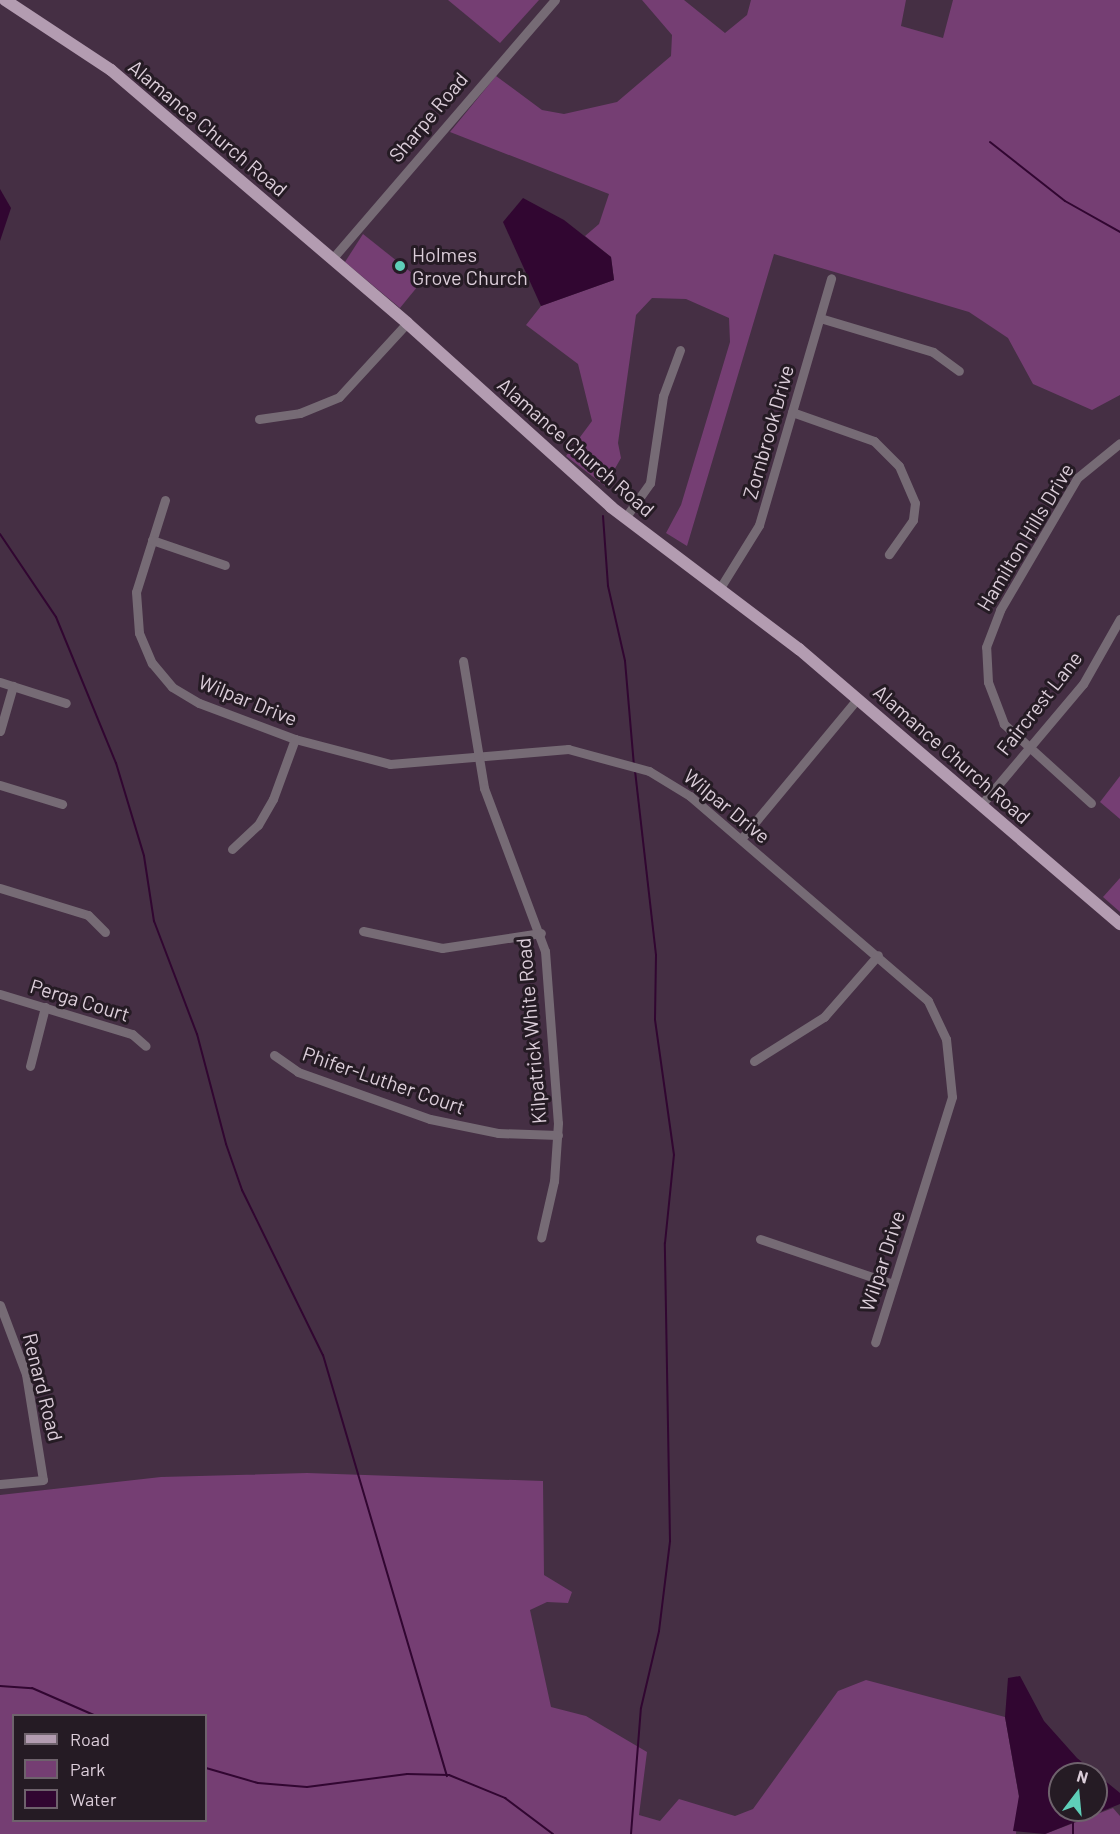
<!DOCTYPE html>
<html>
<head>
<meta charset="utf-8">
<style>
	body { margin:0 }
	#map { position:relative; width:1120px; height:1834px; overflow:hidden; background:#452f44; font-family:Barlow,sans-serif }
	div>[style] { position:absolute }
	.green>* { inset:0; background:#753e73 }
	.water>* { inset:0; background:#310631 }
	.stream>* { height:2px; margin:-1px; padding:0 1px; transform-origin:1px; border-radius:1px; background:#310631 }
	.minor>* { height:9px; margin:-4.5px; padding:0 4.5px; transform-origin:4.5px; border-radius:4.5px; background:#766b75 }
	.major>* { height:12px; margin:-6px; padding:0 6px; transform-origin:6px; border-radius:6px; background:#b39cb1 }
	.dots>* { width:16px; height:16px; translate:-50% -50%; box-sizing:border-box; border:3px solid #251b24; border-radius:50% }
	span { translate:-50% -50%; white-space:nowrap; text-align:center; line-height:1.15; -webkit-text-stroke:6px #251b24; paint-order:stroke }
	.street-label { font-size:20px; color:#dbcdd9 }
	.poi-label { font-size:20px; color:#dbcdd9 }
	.left { translate:0 -50%; text-align:left }
	.legend { position:absolute; left:12px; top:1714px; width:195px; height:108px; box-sizing:border-box; background:#251b24; border:2px solid #6e626c; margin:0; padding:8px 10px; list-style:none; font-size:18px; color:#dbcdd9 }
	.legend li { display:flex; align-items:center; gap:12px; height:30px }
	.legend b { width:30px; border:2px solid #6e626c }
	.north { position:absolute; left:1048px; top:1762px; width:60px; height:60px; box-sizing:border-box; background:#251b24; border:2px solid #6e626c; border-radius:50%; rotate:16deg; font-size:16px; font-weight:700; line-height:24px; text-align:center; color:#dbcdd9 }
	.north::after { content:''; display:block; margin:auto; width:21px; height:27px; background:#5eceb8; clip-path:polygon(50% 0,100% 100%,50% 72%,0 100%) }
</style>
</head>
<body>
<div id="map">
	<div class="green">
		<i style="clip-path:polygon(448px 0,539px 0,500px 43px)"></i>
		<i style="clip-path:polygon(642px 0,684px 0,725px 33px,747px 15px,751px 0,906px 0,901px 26px,943px 38px,953px 0,1120px 0,1120px 395px,1092px 410px,1033px 384px,1008px 338px,969px 312px,774px 254px,687px 546px,666px 533px,681px 505px,730px 342px,729px 318px,686px 299px,652px 298px,636px 315px,618px 443px,621px 458px,605px 486px,566px 456px,592px 421px,578px 364px,526px 325px,541px 306px,614px 280px,611px 257px,585px 236px,599px 224px,609px 194px,450px 132px,496px 76px,542px 110px,564px 114px,617px 102px,671px 56px,672px 35px)"></i>
		<i style="clip-path:polygon(363px 234px,422px 281px,400px 308px,345px 262px)"></i>
		<i style="clip-path:polygon(1120px 776px,1120px 819px,1100px 802px)"></i>
		<i style="clip-path:polygon(1120px 878px,1120px 912px,1103px 897px)"></i>
		<i style="clip-path:polygon(evenodd,307px 1473px,543px 1481px,544px 1575px,572px 1592px,568px 1603px,547px 1602px,530px 1610px,551px 1707px,586px 1716px,647px 1752px,639px 1815px,660px 1821px,679px 1799px,735px 1816px,753px 1809px,838px 1691px,866px 1680px,1005px 1717px,1019px 1797px,1016px 1834px,0 1834px,0 1495px,161px 1477px,307px 1473px,14px 1716px,206px 1716px,206px 1820px,14px 1820px,14px 1716px)"></i>
		<i style="clip-path:polygon(1113px 1808px,1120px 1816px,1120px 1834px,1045px 1834px)"></i>
	</div>
	<div class="water">
		<i style="clip-path:polygon(0 189px,11px 208px,0 241px)"></i>
		<i style="clip-path:polygon(523px 198px,564px 220px,611px 257px,614px 280px,541px 306px,503px 222px)"></i>
		<i style="clip-path:polygon(evenodd,1020px 1676px,1044px 1721px,1077px 1758px,1120px 1793px,1120px 1804px,1045px 1834px,1013px 1831px,1019px 1796px,1005px 1717px,1008px 1678px,1020px 1676px,1060px 1774px,1096px 1774px,1096px 1810px,1060px 1810px,1060px 1774px)"></i>
	</div>
	<div class="stream">
		<i style="left:990px;top:142px;width:95px;rotate:38.2deg"></i>
		<i style="left:1065px;top:201px;width:63px;rotate:29.4deg"></i>
		<i style="left:603px;top:516px;width:70px;rotate:85.9deg"></i>
		<i style="left:608px;top:586px;width:77px;rotate:77.2deg"></i>
		<i style="left:625px;top:661px;width:104px;rotate:85.1deg"></i>
		<i style="left:0;top:534px;width:100px;rotate:56deg"></i>
		<i style="left:56px;top:617px;width:158px;rotate:67.7deg"></i>
		<i style="left:116px;top:763px;width:97px;rotate:73.2deg"></i>
		<i style="left:144px;top:856px;width:66px;rotate:81.3deg"></i>
		<i style="left:154px;top:921px;width:121px;rotate:69.2deg"></i>
		<i style="left:197px;top:1034px;width:114px;rotate:75.2deg"></i>
		<i style="left:226px;top:1144px;width:49px;rotate:70.8deg"></i>
		<i style="left:242px;top:1190px;width:184px;rotate:63.9deg"></i>
		<i style="left:323px;top:1355px;width:439px;rotate:73.6deg"></i>
		<i style="left:0;top:1686px;width:32px;rotate:4deg"></i>
		<i style="left:32px;top:1688px;width:70px;rotate:23.6deg"></i>
		<i style="left:206px;top:1768px;width:54px;rotate:16.1deg"></i>
		<i style="left:258px;top:1783px;width:49px;rotate:4.7deg"></i>
		<i style="left:307px;top:1787px;width:101px;rotate:-7.4deg"></i>
		<i style="left:407px;top:1774px;width:42px;rotate:1.4deg"></i>
		<i style="left:449px;top:1775px;width:61px;rotate:22.3deg"></i>
		<i style="left:505px;top:1798px;width:60px;rotate:36.9deg"></i>
		<i style="left:1073px;top:1822px;width:12px;rotate:90deg"></i>
		<i style="left:631px;top:1834px;width:126px;rotate:-85.5deg"></i>
		<i style="left:641px;top:1708px;width:79px;rotate:-76.8deg"></i>
		<i style="left:659px;top:1631px;width:91px;rotate:-83deg"></i>
		<i style="left:670px;top:1541px;width:298px;rotate:-91deg"></i>
		<i style="left:665px;top:1243px;width:88px;rotate:-84.2deg"></i>
		<i style="left:674px;top:1155px;width:137px;rotate:-98deg"></i>
		<i style="left:655px;top:1019px;width:64px;rotate:-89.1deg"></i>
		<i style="left:656px;top:955px;width:185px;rotate:-96.5deg"></i>
	</div>
	<div class="minor">
		<i style="left:332px;top:259px;width:342px;rotate:-49.3deg"></i>
		<i style="left:820px;top:318px;width:118px;rotate:16.7deg"></i>
		<i style="left:933px;top:352px;width:32px;rotate:36deg"></i>
		<i style="left:792px;top:412px;width:87px;rotate:19.5deg"></i>
		<i style="left:874px;top:441px;width:35px;rotate:45deg"></i>
		<i style="left:899px;top:466px;width:40px;rotate:66.6deg"></i>
		<i style="left:915px;top:503px;width:17px;rotate:97deg"></i>
		<i style="left:913px;top:520px;width:42px;rotate:125.2deg"></i>
		<i style="left:259px;top:419px;width:41px;rotate:-8.3deg"></i>
		<i style="left:300px;top:413px;width:42px;rotate:-22.3deg"></i>
		<i style="left:339px;top:397px;width:100px;rotate:-47.4deg"></i>
		<i style="left:165px;top:500px;width:96px;rotate:107.5deg"></i>
		<i style="left:136px;top:592px;width:41px;rotate:85.8deg"></i>
		<i style="left:139px;top:633px;width:33px;rotate:67deg"></i>
		<i style="left:152px;top:663px;width:31px;rotate:50deg"></i>
		<i style="left:172px;top:687px;width:31px;rotate:31deg"></i>
		<i style="left:199px;top:703px;width:103px;rotate:20.6deg"></i>
		<i style="left:295px;top:739px;width:98px;rotate:14.7deg"></i>
		<i style="left:390px;top:764px;width:179px;rotate:-4.8deg"></i>
		<i style="left:568px;top:749px;width:84px;rotate:15.2deg"></i>
		<i style="left:649px;top:771px;width:48px;rotate:31.4deg"></i>
		<i style="left:690px;top:796px;width:314px;rotate:40.7deg"></i>
		<i style="left:928px;top:1001px;width:42px;rotate:64.7deg"></i>
		<i style="left:946px;top:1039px;width:58px;rotate:84.1deg"></i>
		<i style="left:952px;top:1097px;width:257px;rotate:107.4deg"></i>
		<i style="left:625px;top:518px;width:43px;rotate:-54.5deg"></i>
		<i style="left:650px;top:483px;width:88px;rotate:-81.5deg"></i>
		<i style="left:663px;top:396px;width:49px;rotate:-69.7deg"></i>
		<i style="left:152px;top:540px;width:77px;rotate:18.9deg"></i>
		<i style="left:720px;top:588px;width:74px;rotate:-58.2deg"></i>
		<i style="left:759px;top:525px;width:257px;rotate:-73.7deg"></i>
		<i style="left:463px;top:661px;width:129px;rotate:80.6deg"></i>
		<i style="left:484px;top:788px;width:174px;rotate:69.5deg"></i>
		<i style="left:545px;top:951px;width:172px;rotate:85.7deg"></i>
		<i style="left:558px;top:1123px;width:58px;rotate:93.9deg"></i>
		<i style="left:554px;top:1181px;width:58px;rotate:102.8deg"></i>
		<i style="left:0;top:682px;width:69px;rotate:17.7deg"></i>
		<i style="left:0;top:731px;width:47px;rotate:-73.9deg"></i>
		<i style="left:0;top:785px;width:65px;rotate:17deg"></i>
		<i style="left:1091px;top:803px;width:118px;rotate:-137.8deg"></i>
		<i style="left:1004px;top:724px;width:45px;rotate:-110.9deg"></i>
		<i style="left:988px;top:682px;width:35px;rotate:-93deg"></i>
		<i style="left:986px;top:647px;width:40px;rotate:-69deg"></i>
		<i style="left:1000px;top:610px;width:153px;rotate:-59.7deg"></i>
		<i style="left:1077px;top:478px;width:55px;rotate:-39.1deg"></i>
		<i style="left:981px;top:805px;width:158px;rotate:-49.9deg"></i>
		<i style="left:1083px;top:684px;width:75px;rotate:-60.4deg"></i>
		<i style="left:741px;top:839px;width:183px;rotate:-50.3deg"></i>
		<i style="left:232px;top:849px;width:35px;rotate:-43deg"></i>
		<i style="left:258px;top:825px;width:30px;rotate:-60deg"></i>
		<i style="left:273px;top:799px;width:64px;rotate:-69.9deg"></i>
		<i style="left:0;top:888px;width:92px;rotate:17.1deg"></i>
		<i style="left:88px;top:915px;width:24px;rotate:45deg"></i>
		<i style="left:363px;top:931px;width:81px;rotate:12.1deg"></i>
		<i style="left:442px;top:948px;width:100px;rotate:-8.6deg"></i>
		<i style="left:0;top:994px;width:138px;rotate:16.9deg"></i>
		<i style="left:132px;top:1034px;width:18px;rotate:41deg"></i>
		<i style="left:274px;top:1055px;width:29px;rotate:35deg"></i>
		<i style="left:298px;top:1072px;width:140px;rotate:19.6deg"></i>
		<i style="left:430px;top:1119px;width:69px;rotate:11.6deg"></i>
		<i style="left:498px;top:1133px;width:60px;rotate:1.9deg"></i>
		<i style="left:754px;top:1061px;width:83px;rotate:-32.2deg"></i>
		<i style="left:824px;top:1017px;width:82px;rotate:-48.9deg"></i>
		<i style="left:30px;top:1066px;width:61px;rotate:-75.7deg"></i>
		<i style="left:760px;top:1239px;width:140px;rotate:18.7deg"></i>
		<i style="left:0;top:1305px;width:74px;rotate:69.4deg"></i>
		<i style="left:26px;top:1374px;width:107px;rotate:80.9deg"></i>
		<i style="left:43px;top:1480px;width:43px;rotate:174.7deg"></i>
	</div>
	<div class="major">
		<i style="left:5px;top:0;width:127px;rotate:33.4deg"></i>
		<i style="left:111px;top:70px;width:389px;rotate:40.5deg"></i>
		<i style="left:407px;top:323px;width:275px;rotate:42deg"></i>
		<i style="left:611px;top:507px;width:236px;rotate:37.1deg"></i>
		<i style="left:799px;top:649px;width:423px;rotate:40.6deg"></i>
	</div>
	<div class="dots">
		<i style="left:400px;top:266px;background:#5eceb8"></i>
	</div>
	<div class="street-label">
		<span style="left:428px;top:117px;rotate:-50deg">Sharpe Road</span>
		<span style="left:208px;top:128px;rotate:40deg">Alamance Church Road</span>
		<span style="left:768px;top:432px;rotate:-74deg">Zornbrook Drive</span>
		<span style="left:576px;top:447px;rotate:41deg">Alamance Church Road</span>
		<span style="left:1025px;top:537px;rotate:-59deg">Hamilton Hills Drive</span>
		<span style="left:248px;top:700px;rotate:22deg">Wilpar Drive</span>
		<span style="left:1039px;top:703px;rotate:-52deg">Faircrest Lane</span>
		<span style="left:952px;top:754px;rotate:41deg">Alamance Church Road</span>
		<span style="left:727px;top:806px;rotate:39deg">Wilpar Drive</span>
		<span style="left:80px;top:1000px;rotate:17deg">Perga Court</span>
		<span style="left:531px;top:1031px;rotate:-95deg">Kilpatrick White Road</span>
		<span style="left:384px;top:1080px;rotate:19deg">Phifer-Luther Court</span>
		<span style="left:882px;top:1261px;rotate:-72deg">Wilpar Drive</span>
		<span style="left:43px;top:1387px;rotate:76deg">Renard Road</span>
	</div>
	<div class="poi-label">
		<span class="left" style="left:412px;top:266px">Holmes<br>Grove Church</span>
	</div>
	<ul class="legend">
	<li><b style="height:8px;background:#b39cb1"></b>Road</li>
	<li><b style="height:16px;background:#753e73"></b>Park</li>
	<li><b style="height:16px;background:#310631"></b>Water</li>
	</ul>
	<div class="north">N</div>
</div>
</body>
</html>
